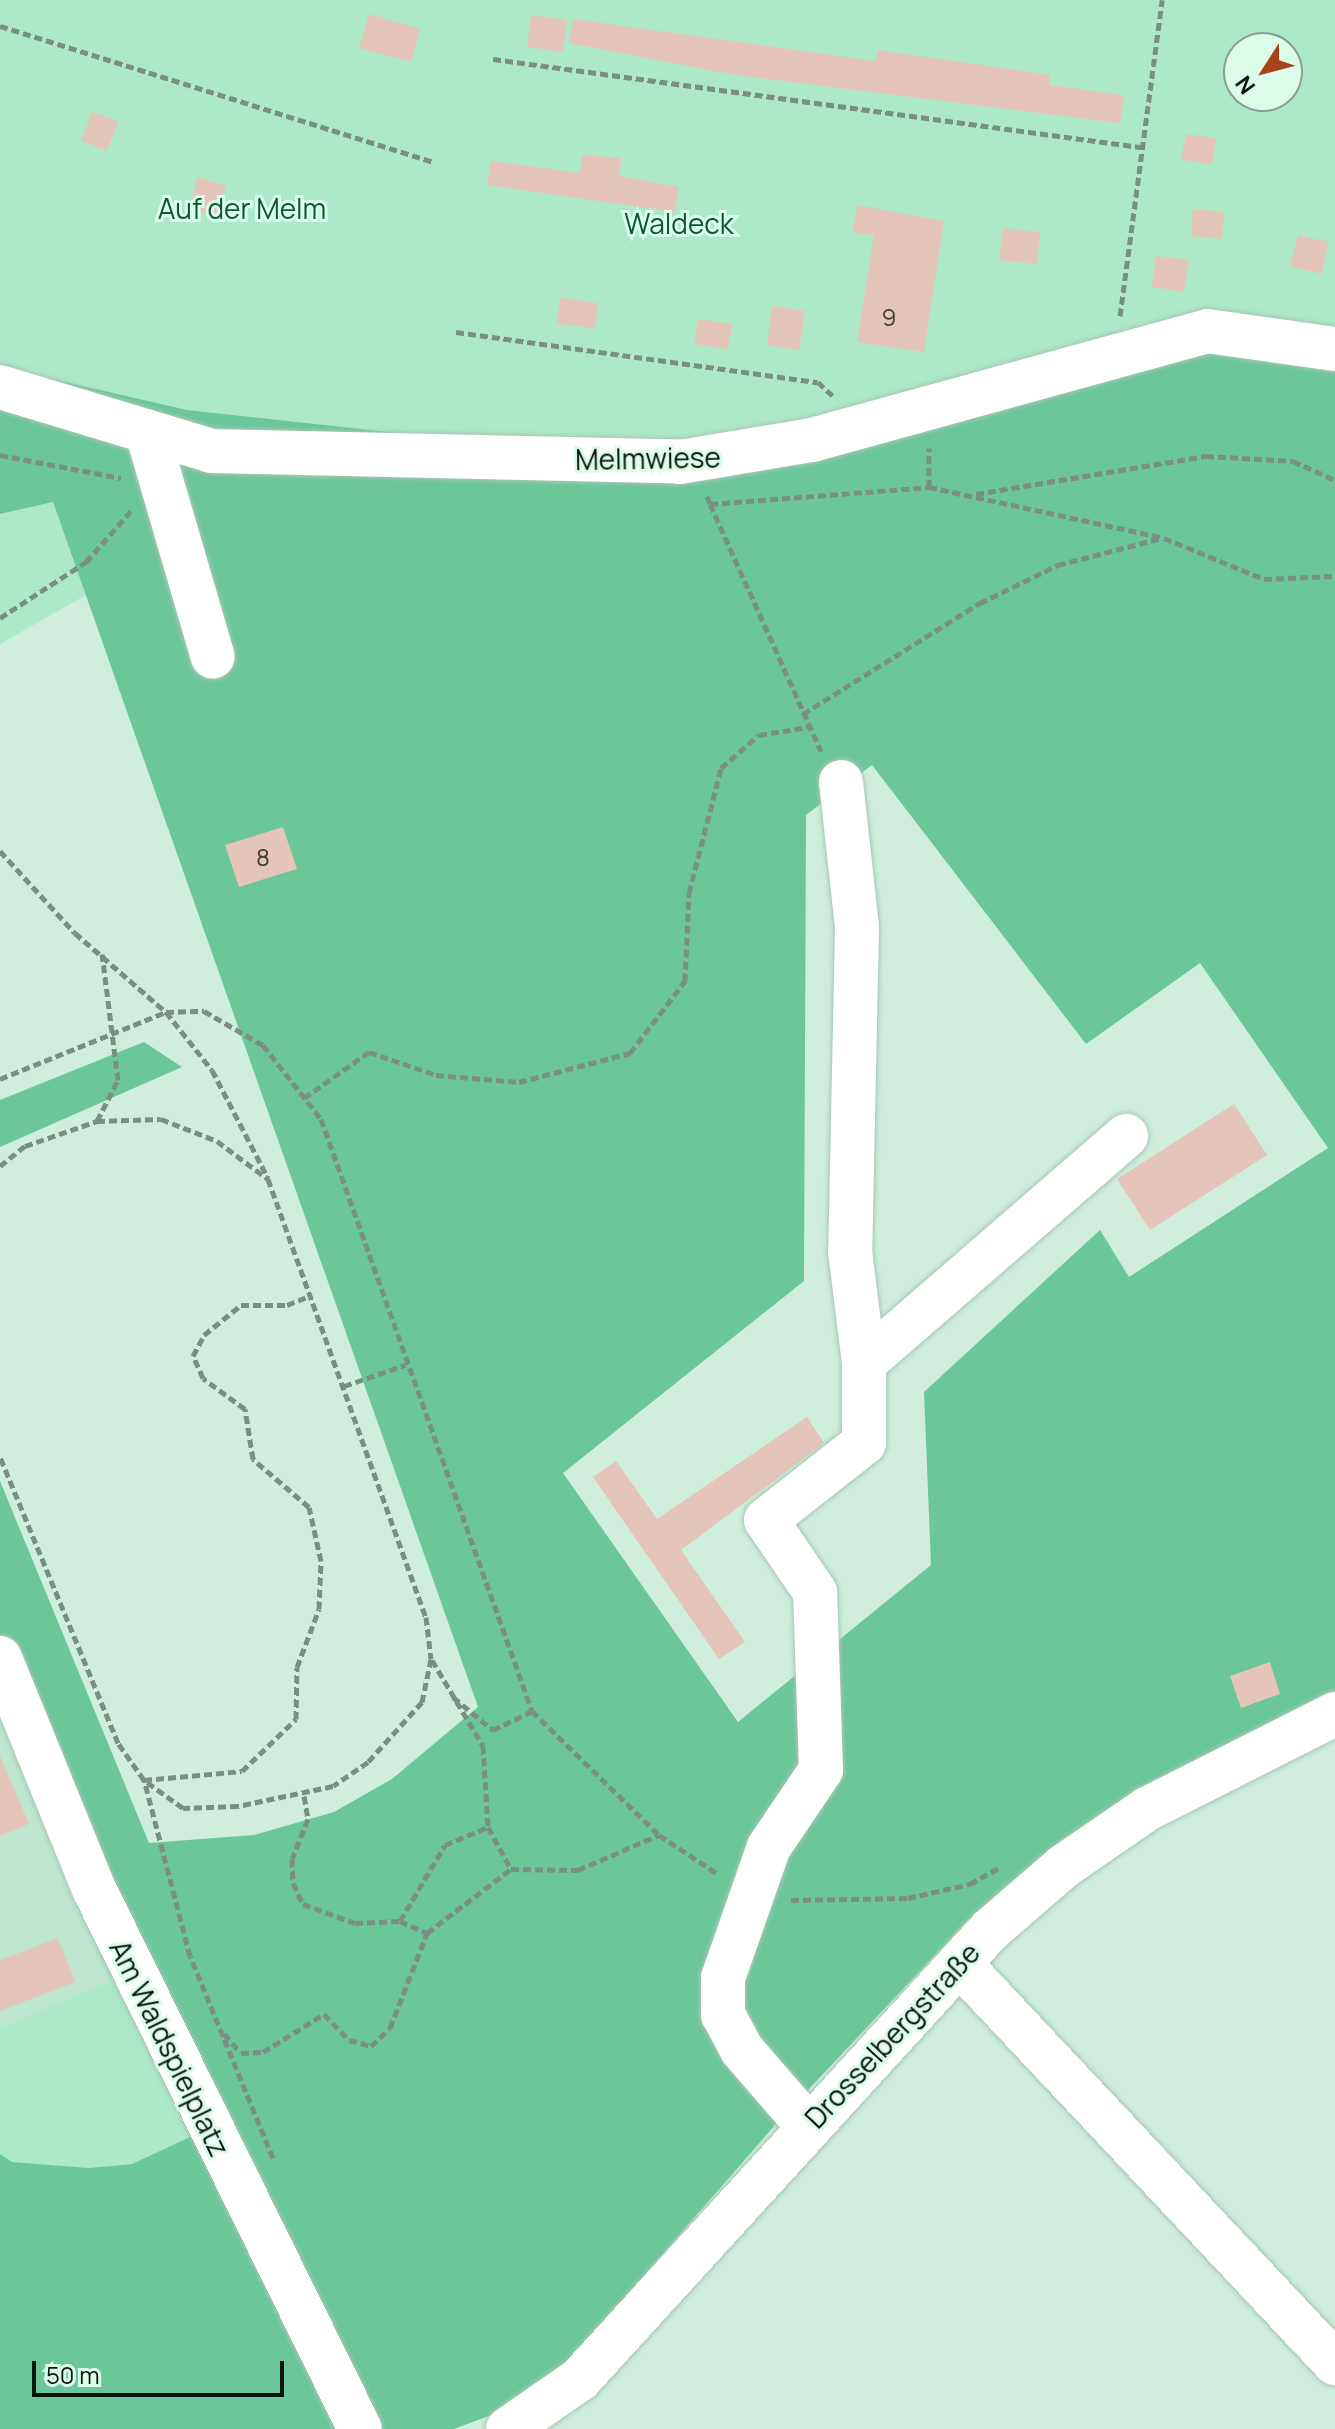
<!DOCTYPE html>
<html>
<head>
<meta charset="utf-8">
<style>
	body { margin:0 }
	#map { position:relative; width:1335px; height:2429px; overflow:hidden; background:#cfeedd; font-family:Manrope,sans-serif }
	div>[style] { position:absolute }
	.built>* { inset:0; background:#bee5d0 }
	.green>* { inset:0; background:#ade8c8 }
	.forest>* { inset:0; background:#6bc69a }
	.building>* { inset:0; background:#e5c4b9 }
	.path>* { height:5px; margin-top:-2.5px; transform-origin:0; background:repeating-linear-gradient(90deg,#798f83 0 8px,transparent 0 12px) }
	.roads { filter:drop-shadow(0 0 2px #a7c6b5) drop-shadow(0 0 2px #a7c6b5) }
	.minor>* { height:44px; margin:-22px; padding:0 22px; transform-origin:22px; border-radius:22px; background:#fff }
	span { translate:-50% -50%; white-space:nowrap; text-align:center; line-height:1.15; -webkit-text-stroke:6px #dcfcea; paint-order:stroke }
	.number-label { font-size:24px; color:#404039 }
	.number-label span { -webkit-text-stroke-width:0 }
	.park-label { font-size:28px; color:#0d5639 }
	.street-label { font-size:28px; color:#09140e }
	.north { position:absolute; left:1223px; top:32px; width:80px; height:80px; box-sizing:border-box; background:#dcfcea; border:2px solid #889f92; border-radius:50%; rotate:234deg; font-size:22px; font-weight:700; line-height:32px; text-align:center; color:#09140e }
	.north::after { content:''; display:block; margin:auto; width:28px; height:36px; background:#a8421a; clip-path:polygon(50% 0,100% 100%,50% 72%,0 100%) }
	.scale { position:absolute; left:32px; top:2361px; width:252px; height:36px; box-sizing:border-box; border:4px solid #09140e; border-top:0; padding-left:10px; font-size:24px; line-height:28px; white-space:nowrap; color:#09140e; -webkit-text-stroke:6px #dcfcea; paint-order:stroke }
</style>
</head>
<body>
<div id="map">
	<div class="built">
		<i style="clip-path:polygon(0 1714px,109px 1981px,0 2028px)"></i>
	</div>
	<div class="green">
		<i style="clip-path:polygon(evenodd,0 0,1335px 0,1335px 335px,744px 442px,397px 433px,187px 410px,65px 387px,0 367px,0 0,1239px 48px,1287px 48px,1287px 96px,1239px 96px,1239px 48px)"></i>
		<i style="clip-path:polygon(53px 502px,86px 595px,0 644px,0 514px)"></i>
		<i style="clip-path:polygon(0 1714px,190px 2137px,132px 2164px,89px 2168px,12px 2162px,0 2154px,0 2028px,109px 1981px)"></i>
	</div>
	<div class="forest">
		<i style="clip-path:polygon(evenodd,1335px 335px,1335px 1692px,1108px 1818px,969px 1919px,775px 2125px,559px 2373px,502px 2411px,454px 2429px,0 2429px,0 2154px,12px 2162px,89px 2168px,132px 2164px,190px 2137px,0 1696px,0 1481px,149px 1843px,254px 1835px,334px 1812px,392px 1779px,478px 1707px,53px 502px,0 514px,0 367px,187px 410px,397px 433px,744px 442px,1116px 339px,1335px 335px,872px 765px,1086px 1044px,1200px 963px,1328px 1148px,1129px 1277px,1100px 1230px,924px 1392px,931px 1565px,738px 1722px,563px 1473px,804px 1281px,806px 815px,872px 765px)"></i>
		<i style="clip-path:polygon(144px 1042px,182px 1067px,0 1147px,0 1100px)"></i>
	</div>
	<div class="building">
		<i style="clip-path:polygon(369px 14px,420px 29px,411px 62px,359px 48px)"></i>
		<i style="clip-path:polygon(531px 15px,567px 20px,563px 52px,527px 47px)"></i>
		<i style="clip-path:polygon(573px 19px,876px 61px,878px 50px,1050px 75px,1049px 85px,1124px 95px,1120px 123px,735px 75px,569px 43px)"></i>
		<i style="clip-path:polygon(92px 112px,118px 121px,107px 151px,81px 141px)"></i>
		<i style="clip-path:polygon(1186px 134px,1216px 138px,1212px 164px,1181px 160px)"></i>
		<i style="clip-path:polygon(582px 155px,621px 158px,619px 176px,679px 187px,675px 212px,487px 185px,491px 161px,580px 173px)"></i>
		<i style="clip-path:polygon(198px 177px,226px 186px,217px 217px,189px 208px)"></i>
		<i style="clip-path:polygon(857px 205px,944px 221px,924px 352px,857px 342px,874px 235px,853px 233px)"></i>
		<i style="clip-path:polygon(1193px 209px,1224px 212px,1222px 239px,1191px 236px)"></i>
		<i style="clip-path:polygon(1003px 228px,1040px 232px,1037px 264px,999px 260px)"></i>
		<i style="clip-path:polygon(1298px 235px,1329px 242px,1321px 274px,1290px 266px)"></i>
		<i style="clip-path:polygon(1156px 256px,1189px 260px,1184px 292px,1152px 287px)"></i>
		<i style="clip-path:polygon(560px 298px,598px 303px,595px 328px,557px 324px)"></i>
		<i style="clip-path:polygon(772px 306px,805px 311px,799px 350px,767px 345px)"></i>
		<i style="clip-path:polygon(698px 319px,732px 324px,728px 349px,694px 344px)"></i>
		<i style="clip-path:polygon(283px 827px,297px 869px,239px 887px,225px 845px)"></i>
		<i style="clip-path:polygon(1234px 1104px,1267px 1155px,1150px 1230px,1117px 1179px)"></i>
		<i style="clip-path:polygon(807px 1417px,824px 1443px,681px 1550px,745px 1642px,719px 1659px,593px 1477px,616px 1461px,657px 1519px)"></i>
		<i style="clip-path:polygon(1270px 1662px,1280px 1694px,1241px 1708px,1230px 1676px)"></i>
		<i style="clip-path:polygon(0 1756px,29px 1824px,0 1836px)"></i>
		<i style="clip-path:polygon(58px 1938px,75px 1982px,0 2011px,0 1960px)"></i>
	</div>
	<div class="path">
		<i style="left:0;top:26px;width:454px;rotate:17.4deg"></i>
		<i style="left:493px;top:59px;width:653px;rotate:7.75deg"></i>
		<i style="left:1120px;top:316px;width:319px;rotate:-82.4deg"></i>
		<i style="left:456px;top:332px;width:365px;rotate:7.9deg"></i>
		<i style="left:818px;top:382px;width:22px;rotate:43deg"></i>
		<i style="left:0;top:455px;width:123px;rotate:10.8deg"></i>
		<i style="left:929px;top:487px;width:39px;rotate:-90deg"></i>
		<i style="left:976px;top:494px;width:233px;rotate:-9.4deg"></i>
		<i style="left:1206px;top:456px;width:87px;rotate:3.3deg"></i>
		<i style="left:1293px;top:461px;width:46px;rotate:24.3deg"></i>
		<i style="left:707px;top:496px;width:9px;rotate:69deg"></i>
		<i style="left:710px;top:504px;width:220px;rotate:-4.4deg"></i>
		<i style="left:929px;top:487px;width:240px;rotate:12.2deg"></i>
		<i style="left:1164px;top:538px;width:108px;rotate:22.3deg"></i>
		<i style="left:1264px;top:579px;width:71px;rotate:-2.4deg"></i>
		<i style="left:710px;top:504px;width:271px;rotate:65.8deg"></i>
		<i style="left:0;top:618px;width:103px;rotate:-33.1deg"></i>
		<i style="left:86px;top:562px;width:68px;rotate:-48.6deg"></i>
		<i style="left:803px;top:714px;width:209px;rotate:-32.1deg"></i>
		<i style="left:980px;top:603px;width:87px;rotate:-26deg"></i>
		<i style="left:1058px;top:565px;width:107px;rotate:-14.6deg"></i>
		<i style="left:0;top:851px;width:111px;rotate:47.6deg"></i>
		<i style="left:75px;top:933px;width:121px;rotate:41deg"></i>
		<i style="left:166px;top:1012px;width:74px;rotate:51.6deg"></i>
		<i style="left:212px;top:1070px;width:122px;rotate:62.6deg"></i>
		<i style="left:0;top:1079px;width:179px;rotate:-22deg"></i>
		<i style="left:166px;top:1012px;width:38px;rotate:-2deg"></i>
		<i style="left:204px;top:1011px;width:68px;rotate:30deg"></i>
		<i style="left:263px;top:1045px;width:94px;rotate:51.9deg"></i>
		<i style="left:321px;top:1119px;width:628px;rotate:70.38deg"></i>
		<i style="left:532px;top:1711px;width:177px;rotate:44.3deg"></i>
		<i style="left:659px;top:1835px;width:71px;rotate:33.5deg"></i>
		<i style="left:304px;top:1098px;width:80px;rotate:-35.3deg"></i>
		<i style="left:369px;top:1052px;width:71px;rotate:18.9deg"></i>
		<i style="left:436px;top:1075px;width:83px;rotate:4.8deg"></i>
		<i style="left:519px;top:1082px;width:115px;rotate:-14.6deg"></i>
		<i style="left:630px;top:1053px;width:91px;rotate:-52.6deg"></i>
		<i style="left:685px;top:981px;width:88px;rotate:-87.4deg"></i>
		<i style="left:689px;top:893px;width:129px;rotate:-75.6deg"></i>
		<i style="left:721px;top:768px;width:50px;rotate:-41deg"></i>
		<i style="left:759px;top:735px;width:50px;rotate:-9.3deg"></i>
		<i style="left:97px;top:1121px;width:46px;rotate:-62.9deg"></i>
		<i style="left:118px;top:1080px;width:127px;rotate:-97.2deg"></i>
		<i style="left:0;top:1166px;width:32px;rotate:-39deg"></i>
		<i style="left:25px;top:1146px;width:76px;rotate:-19.1deg"></i>
		<i style="left:97px;top:1121px;width:64px;rotate:-1.8deg"></i>
		<i style="left:161px;top:1119px;width:60px;rotate:21.4deg"></i>
		<i style="left:217px;top:1141px;width:64px;rotate:36.7deg"></i>
		<i style="left:268px;top:1179px;width:466px;rotate:70.2deg"></i>
		<i style="left:426px;top:1617px;width:42px;rotate:83.2deg"></i>
		<i style="left:431px;top:1659px;width:44px;rotate:101.8deg"></i>
		<i style="left:422px;top:1702px;width:81px;rotate:132deg"></i>
		<i style="left:368px;top:1762px;width:42px;rotate:145.6deg"></i>
		<i style="left:333px;top:1786px;width:97px;rotate:168.1deg"></i>
		<i style="left:238px;top:1806px;width:55px;rotate:177.9deg"></i>
		<i style="left:183px;top:1808px;width:48px;rotate:-144.3deg"></i>
		<i style="left:144px;top:1780px;width:45px;rotate:-125.1deg"></i>
		<i style="left:118px;top:1743px;width:310px;rotate:-112.4deg"></i>
		<i style="left:344px;top:1386px;width:65px;rotate:-19deg"></i>
		<i style="left:432px;top:1660px;width:100px;rotate:59.3deg"></i>
		<i style="left:483px;top:1746px;width:81px;rotate:86.5deg"></i>
		<i style="left:488px;top:1827px;width:48px;rotate:61.3deg"></i>
		<i style="left:511px;top:1869px;width:67px;rotate:0.9deg"></i>
		<i style="left:578px;top:1870px;width:88px;rotate:-23.4deg"></i>
		<i style="left:453px;top:1697px;width:52px;rotate:39.5deg"></i>
		<i style="left:493px;top:1730px;width:43px;rotate:-26deg"></i>
		<i style="left:304px;top:1796px;width:23px;rotate:80deg"></i>
		<i style="left:308px;top:1819px;width:43px;rotate:111.8deg"></i>
		<i style="left:292px;top:1859px;width:24px;rotate:88deg"></i>
		<i style="left:293px;top:1883px;width:23px;rotate:65deg"></i>
		<i style="left:303px;top:1904px;width:55px;rotate:20.1deg"></i>
		<i style="left:355px;top:1923px;width:45px;rotate:-2.5deg"></i>
		<i style="left:400px;top:1921px;width:88px;rotate:-59.4deg"></i>
		<i style="left:445px;top:1845px;width:47px;rotate:-22.7deg"></i>
		<i style="left:791px;top:1900px;width:117px;rotate:-1deg"></i>
		<i style="left:908px;top:1898px;width:64px;rotate:-12.7deg"></i>
		<i style="left:970px;top:1884px;width:33px;rotate:-29deg"></i>
		<i style="left:400px;top:1921px;width:30px;rotate:24deg"></i>
		<i style="left:224px;top:2034px;width:25px;rotate:48deg"></i>
		<i style="left:241px;top:2053px;width:22px;rotate:-3deg"></i>
		<i style="left:263px;top:2052px;width:72px;rotate:-31.9deg"></i>
		<i style="left:324px;top:2014px;width:36px;rotate:46deg"></i>
		<i style="left:349px;top:2040px;width:23px;rotate:15deg"></i>
		<i style="left:371px;top:2046px;width:26px;rotate:-43deg"></i>
		<i style="left:390px;top:2028px;width:102px;rotate:-68.7deg"></i>
		<i style="left:427px;top:1933px;width:106px;rotate:-37.3deg"></i>
		<i style="left:273px;top:2158px;width:218px;rotate:-112.3deg"></i>
		<i style="left:190px;top:1956px;width:182px;rotate:-104.6deg"></i>
		<i style="left:144px;top:1780px;width:98px;rotate:-5.2deg"></i>
		<i style="left:242px;top:1771px;width:75px;rotate:-43.9deg"></i>
		<i style="left:296px;top:1719px;width:52px;rotate:-88.9deg"></i>
		<i style="left:297px;top:1667px;width:62px;rotate:-69.2deg"></i>
		<i style="left:319px;top:1609px;width:48px;rotate:-87.6deg"></i>
		<i style="left:321px;top:1561px;width:55px;rotate:-102.5deg"></i>
		<i style="left:309px;top:1507px;width:74px;rotate:-139.4deg"></i>
		<i style="left:253px;top:1459px;width:51px;rotate:-99.1deg"></i>
		<i style="left:245px;top:1409px;width:52px;rotate:-143.6deg"></i>
		<i style="left:203px;top:1378px;width:24px;rotate:-114deg"></i>
		<i style="left:193px;top:1356px;width:24px;rotate:-62deg"></i>
		<i style="left:204px;top:1335px;width:48px;rotate:-39deg"></i>
		<i style="left:241px;top:1305px;width:46px"></i>
		<i style="left:287px;top:1305px;width:24px;rotate:-22deg"></i>
	</div>
	<div class="roads">
		<div class="minor">
			<i style="left:0;top:387px;width:221px;rotate:16.8deg"></i>
			<i style="left:212px;top:451px;width:468px;rotate:1.3deg"></i>
			<i style="left:680px;top:462px;width:134px;rotate:-9.5deg"></i>
			<i style="left:812px;top:440px;width:410px;rotate:-15.4deg"></i>
			<i style="left:1207px;top:331px;width:129px;rotate:8deg"></i>
			<i style="left:147px;top:432px;width:234px;rotate:73.7deg"></i>
			<i style="left:841px;top:782px;width:147px;rotate:83.7deg"></i>
			<i style="left:857px;top:928px;width:323px;rotate:91.2deg"></i>
			<i style="left:850px;top:1251px;width:113px;rotate:82.9deg"></i>
			<i style="left:0;top:1658px;width:249px;rotate:67.9deg"></i>
			<i style="left:94px;top:1889px;width:602px;rotate:63.78deg"></i>
			<i style="left:960px;top:1964px;width:548px;rotate:46.78deg"></i>
			<i style="left:807px;top:2125px;width:99px;rotate:-130.9deg"></i>
			<i style="left:742px;top:2050px;width:40px;rotate:-118deg"></i>
			<i style="left:723px;top:2015px;width:37px;rotate:-90deg"></i>
			<i style="left:723px;top:1978px;width:139px;rotate:-70.7deg"></i>
			<i style="left:769px;top:1847px;width:93px;rotate:-56deg"></i>
			<i style="left:821px;top:1770px;width:178px;rotate:-91.9deg"></i>
			<i style="left:815px;top:1592px;width:87px;rotate:-124.2deg"></i>
			<i style="left:766px;top:1520px;width:125px;rotate:-38.2deg"></i>
			<i style="left:864px;top:1443px;width:80px;rotate:-90deg"></i>
			<i style="left:864px;top:1363px;width:347px;rotate:-40.9deg"></i>
			<i style="left:508px;top:2429px;width:88px;rotate:-34.8deg"></i>
			<i style="left:580px;top:2379px;width:608px;rotate:-47.6deg"></i>
			<i style="left:990px;top:1930px;width:98px;rotate:-40.9deg"></i>
			<i style="left:1064px;top:1866px;width:101px;rotate:-34.5deg"></i>
			<i style="left:1147px;top:1809px;width:211px;rotate:-26.8deg"></i>
		</div>
	</div>
	<div class="number-label">
		<span style="left:889px;top:317px">9</span>
		<span style="left:263px;top:857px">8</span>
	</div>
	<div class="park-label">
		<span style="left:242px;top:208px">Auf der Melm</span>
		<span style="left:679px;top:223px">Waldeck</span>
	</div>
	<div class="street-label">
		<span style="left:648px;top:458px;rotate:-1deg">Melmwiese</span>
		<span style="left:892px;top:2035px;rotate:-47deg">Drosselbergstraße</span>
		<span style="left:170px;top:2048px;rotate:64deg">Am Waldspielplatz</span>
	</div>
	<div class="north">N</div>
	<div class="scale">50 m</div>
</div>
</body>
</html>
